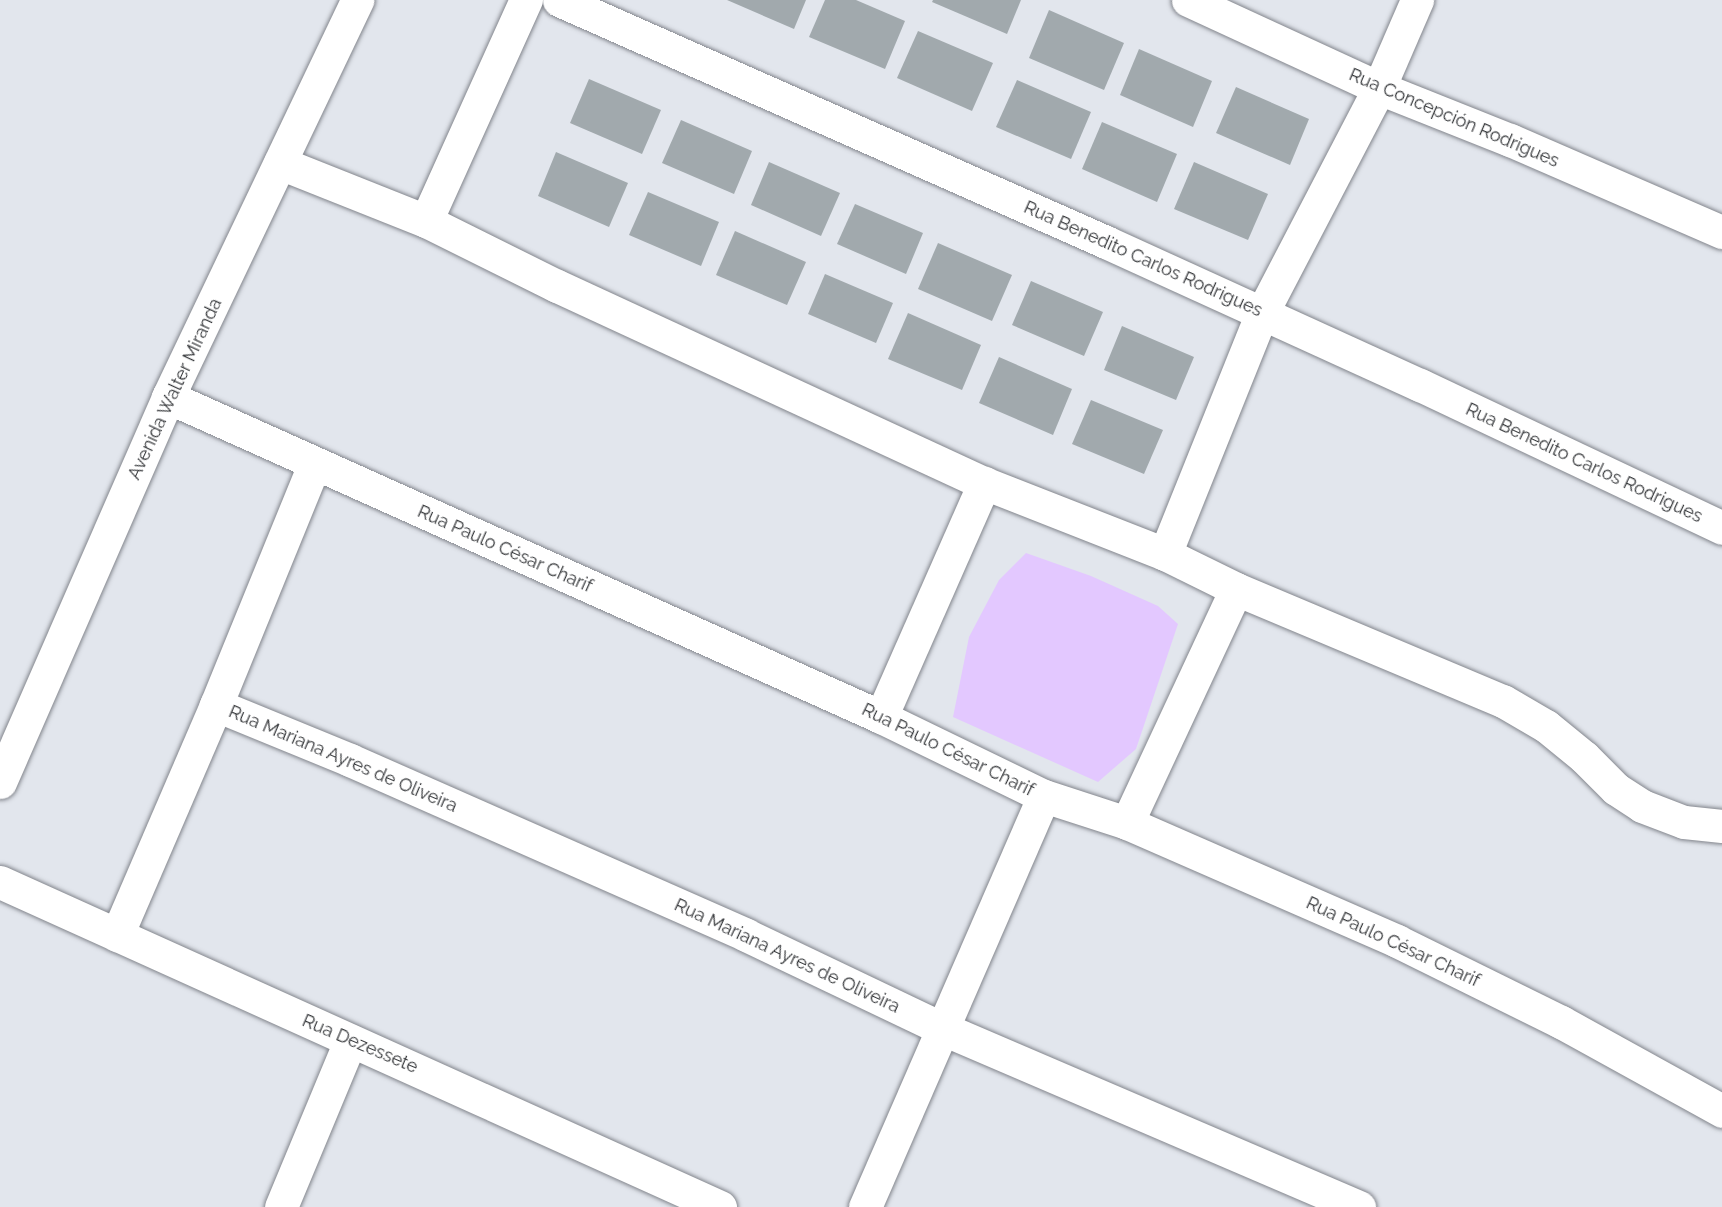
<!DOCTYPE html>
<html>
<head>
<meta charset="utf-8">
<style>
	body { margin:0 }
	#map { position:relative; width:1722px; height:1207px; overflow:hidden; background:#e2e6ed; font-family:Raleway,sans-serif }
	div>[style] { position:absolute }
	.green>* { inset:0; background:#e3c8ff }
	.building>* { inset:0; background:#a1a9ad }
	.roads { filter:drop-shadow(0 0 2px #82858c) drop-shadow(0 0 2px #82858c) }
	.minor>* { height:33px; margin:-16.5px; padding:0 16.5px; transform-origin:16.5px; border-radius:16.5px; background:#fff }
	span { translate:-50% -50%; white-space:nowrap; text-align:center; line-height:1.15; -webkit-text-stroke:5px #fff; paint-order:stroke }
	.street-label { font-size:18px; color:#35373a }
</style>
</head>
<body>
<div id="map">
	<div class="green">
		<i style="clip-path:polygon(1026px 553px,1091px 576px,1158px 606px,1178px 624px,1136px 749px,1098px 782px,953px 717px,969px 637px,999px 580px)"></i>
	</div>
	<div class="building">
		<i style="clip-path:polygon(727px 0,806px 0,794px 29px)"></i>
		<i style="clip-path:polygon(825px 0,856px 0,905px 21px,885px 69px,809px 37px)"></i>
		<i style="clip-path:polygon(933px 0,1021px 0,1007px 34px,932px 2px)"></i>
		<i style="clip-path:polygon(1049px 10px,1124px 43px,1104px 90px,1029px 58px)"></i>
		<i style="clip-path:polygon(918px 31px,993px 63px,972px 111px,897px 78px)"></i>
		<i style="clip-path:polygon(1139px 49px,1212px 81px,1193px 127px,1120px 95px)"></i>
		<i style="clip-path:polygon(589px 79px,661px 110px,642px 154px,570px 123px)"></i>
		<i style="clip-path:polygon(1017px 80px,1091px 112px,1071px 159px,996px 127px)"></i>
		<i style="clip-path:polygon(1236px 87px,1309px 119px,1290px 165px,1216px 133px)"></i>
		<i style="clip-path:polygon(681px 120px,752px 151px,734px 194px,662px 163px)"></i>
		<i style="clip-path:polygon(1102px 122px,1177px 154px,1157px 202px,1082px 169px)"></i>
		<i style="clip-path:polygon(556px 152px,628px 183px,609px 227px,538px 196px)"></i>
		<i style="clip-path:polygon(769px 162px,840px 193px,821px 236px,751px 205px)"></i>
		<i style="clip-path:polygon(1194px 162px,1268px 194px,1248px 240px,1174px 209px)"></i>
		<i style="clip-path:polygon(648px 192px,719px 222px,701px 266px,629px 235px)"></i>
		<i style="clip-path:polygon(855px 204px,923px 233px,906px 274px,837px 244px)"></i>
		<i style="clip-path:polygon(735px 231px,806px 262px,787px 305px,716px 275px)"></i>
		<i style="clip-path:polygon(938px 243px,1012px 275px,992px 321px,918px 289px)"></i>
		<i style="clip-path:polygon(825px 274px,893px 303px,876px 343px,808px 314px)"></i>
		<i style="clip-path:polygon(1031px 281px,1103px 312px,1084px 356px,1012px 325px)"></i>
		<i style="clip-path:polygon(908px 313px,981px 345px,962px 390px,888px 359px)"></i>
		<i style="clip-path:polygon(1122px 326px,1194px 357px,1176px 400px,1104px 370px)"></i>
		<i style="clip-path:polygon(999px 357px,1072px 389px,1053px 435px,979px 403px)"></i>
		<i style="clip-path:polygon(1091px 400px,1163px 430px,1144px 474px,1072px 444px)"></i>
	</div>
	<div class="roads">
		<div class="minor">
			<i style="left:559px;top:0;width:598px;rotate:23.87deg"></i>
			<i style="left:1106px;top:242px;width:345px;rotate:24.5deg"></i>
			<i style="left:1420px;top:385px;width:334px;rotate:25.3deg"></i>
			<i style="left:1188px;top:0;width:210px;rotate:24.7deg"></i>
			<i style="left:1379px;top:88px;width:141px;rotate:21.7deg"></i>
			<i style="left:1510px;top:140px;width:231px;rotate:23.5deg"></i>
			<i style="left:280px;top:163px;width:157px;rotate:21.7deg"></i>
			<i style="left:426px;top:221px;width:146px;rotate:26.4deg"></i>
			<i style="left:557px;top:286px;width:470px;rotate:24.8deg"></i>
			<i style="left:984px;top:483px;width:194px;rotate:21.4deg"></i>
			<i style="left:1165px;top:554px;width:79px;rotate:26.2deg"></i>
			<i style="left:1236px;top:589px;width:290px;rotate:22.8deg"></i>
			<i style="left:1503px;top:701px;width:50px;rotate:30.2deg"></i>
			<i style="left:1546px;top:726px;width:49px;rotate:39.2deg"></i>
			<i style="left:1584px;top:757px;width:45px;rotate:45deg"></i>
			<i style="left:1616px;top:789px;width:31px;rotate:33deg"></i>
			<i style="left:1642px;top:806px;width:45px;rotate:20.9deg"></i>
			<i style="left:1684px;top:822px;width:38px;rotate:6deg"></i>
			<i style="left:426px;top:221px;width:243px;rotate:-65.7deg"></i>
			<i style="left:168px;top:397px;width:782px;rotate:24.17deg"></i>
			<i style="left:881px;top:717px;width:181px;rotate:25.9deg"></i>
			<i style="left:1044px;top:796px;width:87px;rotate:18deg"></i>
			<i style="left:1127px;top:823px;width:295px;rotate:23.6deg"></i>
			<i style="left:1397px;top:941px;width:183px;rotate:26.3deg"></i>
			<i style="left:1561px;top:1022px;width:184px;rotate:28.9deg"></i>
			<i style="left:1165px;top:554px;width:260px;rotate:-68.1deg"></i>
			<i style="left:1262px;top:313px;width:254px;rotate:-62.5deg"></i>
			<i style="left:1379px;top:88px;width:96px;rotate:-66.6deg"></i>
			<i style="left:216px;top:705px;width:145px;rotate:22.3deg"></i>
			<i style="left:350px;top:760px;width:433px;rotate:23.8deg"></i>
			<i style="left:746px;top:935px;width:216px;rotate:25.5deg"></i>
			<i style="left:941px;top:1028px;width:455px;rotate:23.2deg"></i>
			<i style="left:881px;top:717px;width:256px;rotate:-66.2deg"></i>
			<i style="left:0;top:782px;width:420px;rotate:-66.4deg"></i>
			<i style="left:168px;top:397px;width:440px;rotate:-64.5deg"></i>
			<i style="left:1127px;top:823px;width:258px;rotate:-65deg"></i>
			<i style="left:0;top:882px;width:790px;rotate:24.29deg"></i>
			<i style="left:117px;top:935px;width:250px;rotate:-66.7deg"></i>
			<i style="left:216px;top:705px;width:261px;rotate:-67.8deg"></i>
			<i style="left:281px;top:1207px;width:180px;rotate:-67.4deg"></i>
			<i style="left:865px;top:1207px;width:448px;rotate:-66.5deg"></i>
		</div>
	</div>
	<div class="street-label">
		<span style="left:1454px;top:118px;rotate:23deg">Rua Concepción Rodrigues</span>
		<span style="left:1143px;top:259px;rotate:24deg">Rua Benedito Carlos Rodrigues</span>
		<span style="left:175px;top:389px;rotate:-65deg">Avenida Walter Miranda</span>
		<span style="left:1584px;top:463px;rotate:25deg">Rua Benedito Carlos Rodrigues</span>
		<span style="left:505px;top:549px;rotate:24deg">Rua Paulo César Charif</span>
		<span style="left:948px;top:750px;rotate:26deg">Rua Paulo César Charif</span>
		<span style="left:343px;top:759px;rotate:23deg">Rua Mariana Ayres de Oliveira</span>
		<span style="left:1393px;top:942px;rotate:25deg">Rua Paulo César Charif</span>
		<span style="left:787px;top:956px;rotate:25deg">Rua Mariana Ayres de Oliveira</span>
		<span style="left:360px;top:1044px;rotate:23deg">Rua Dezessete</span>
	</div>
</div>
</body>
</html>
